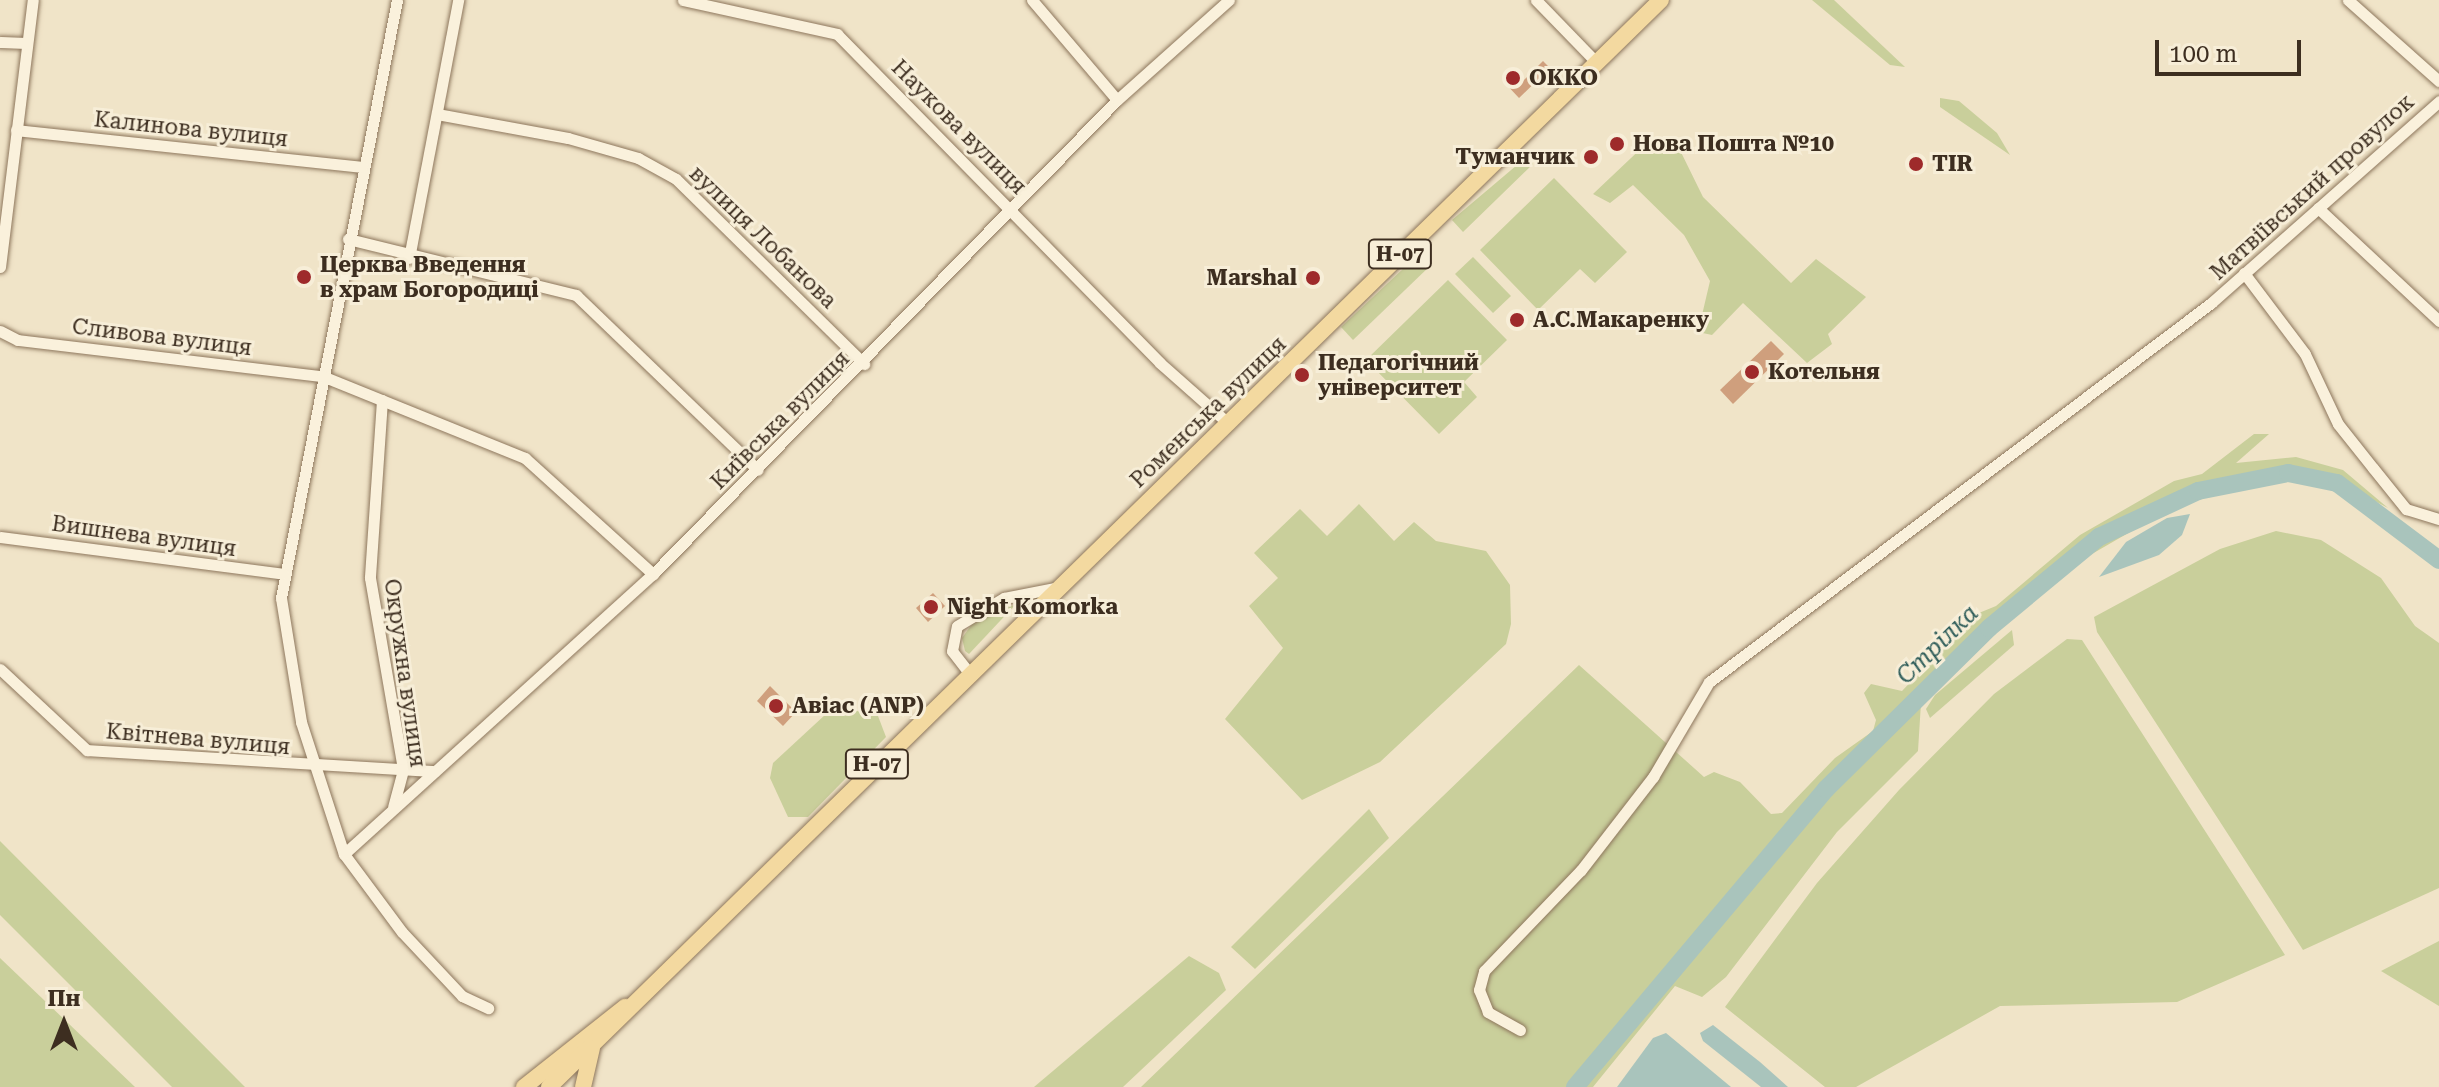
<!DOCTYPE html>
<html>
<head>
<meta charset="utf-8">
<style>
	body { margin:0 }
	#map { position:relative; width:2439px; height:1087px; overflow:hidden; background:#f0e4c8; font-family:"Roboto Serif",serif }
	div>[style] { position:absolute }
	.green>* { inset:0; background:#c9cf9b }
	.water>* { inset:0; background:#a9c4bc }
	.river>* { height:18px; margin:-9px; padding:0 9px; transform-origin:9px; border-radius:9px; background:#a9c4bc }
	.building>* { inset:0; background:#cf9f7d }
	.roads { filter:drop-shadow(0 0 2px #8d765c) drop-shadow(0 0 2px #8d765c) }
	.street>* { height:11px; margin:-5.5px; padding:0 5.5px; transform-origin:5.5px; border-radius:5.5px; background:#faf1dc }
	.primary>* { height:16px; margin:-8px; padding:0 8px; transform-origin:8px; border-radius:8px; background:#f3d9a0 }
	.dots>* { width:22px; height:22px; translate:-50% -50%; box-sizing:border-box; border:4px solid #f7eed8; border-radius:50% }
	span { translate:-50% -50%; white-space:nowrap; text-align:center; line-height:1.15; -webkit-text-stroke:6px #f7eed8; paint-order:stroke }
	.shield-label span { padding:2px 6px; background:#f7eed8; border:2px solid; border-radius:6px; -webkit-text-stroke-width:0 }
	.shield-label { font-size:20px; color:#3d2e20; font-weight:700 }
	.poi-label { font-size:22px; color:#3d2e20; font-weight:700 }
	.left { translate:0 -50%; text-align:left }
	.right { translate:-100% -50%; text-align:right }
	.street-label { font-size:22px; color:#3d2e20 }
	.water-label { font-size:24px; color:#2f5d5a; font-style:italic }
	.north { position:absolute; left:24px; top:983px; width:80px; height:80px; -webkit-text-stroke:6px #f7eed8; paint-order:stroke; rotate:0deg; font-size:22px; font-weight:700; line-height:32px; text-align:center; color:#3d2e20 }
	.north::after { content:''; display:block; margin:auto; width:28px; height:36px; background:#3d2e20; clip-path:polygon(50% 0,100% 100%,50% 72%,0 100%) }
	.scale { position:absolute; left:2155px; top:40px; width:146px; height:36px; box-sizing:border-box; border:4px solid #3d2e20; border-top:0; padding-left:10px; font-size:24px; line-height:28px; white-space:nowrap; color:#3d2e20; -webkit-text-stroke:6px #f7eed8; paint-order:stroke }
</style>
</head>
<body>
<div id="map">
	<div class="green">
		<i style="clip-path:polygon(1812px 0,1834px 0,1905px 67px,1890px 65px)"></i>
		<i style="clip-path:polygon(1940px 98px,1959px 101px,1997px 133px,2010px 155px,1940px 107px)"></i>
		<i style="clip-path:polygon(1674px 138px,1703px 197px,1791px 283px,1816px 259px,1866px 297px,1828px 334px,1832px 344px,1807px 363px,1743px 303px,1712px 335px,1698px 332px,1710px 281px,1684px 235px,1633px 185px,1610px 203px,1593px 194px,1649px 141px)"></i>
		<i style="clip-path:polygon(1525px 149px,1533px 164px,1463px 232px,1452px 220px,1517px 165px)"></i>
		<i style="clip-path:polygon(1554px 178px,1627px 252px,1595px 283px,1580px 269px,1538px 310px,1480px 250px)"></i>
		<i style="clip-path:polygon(1420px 253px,1431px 265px,1353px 340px,1341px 327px)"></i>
		<i style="clip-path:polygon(1473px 257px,1511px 296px,1493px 313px,1455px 274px)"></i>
		<i style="clip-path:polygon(1448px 280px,1507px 340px,1464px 382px,1477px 397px,1439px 434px,1366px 360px)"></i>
		<i style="clip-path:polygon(2254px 434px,2269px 434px,2236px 463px,2296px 457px,2343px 470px,2388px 508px,2329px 477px,2278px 471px,2187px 499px,2066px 569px,1974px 639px,1965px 660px,1921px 703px,1918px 751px,1837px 832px,1726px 977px,1702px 997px,1675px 986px,1593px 1087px,1141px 1087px,1579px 665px,1704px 777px,1714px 772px,1740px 782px,1771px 814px,1782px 813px,1835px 758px,1873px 731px,1876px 720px,1864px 693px,1871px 684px,1902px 691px,1974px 615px,1996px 606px,2080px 535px,2174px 481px,2202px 474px)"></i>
		<i style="clip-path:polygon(1359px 504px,1394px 541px,1414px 522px,1436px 541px,1486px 551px,1510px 585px,1511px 624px,1506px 644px,1380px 762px,1302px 800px,1225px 719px,1283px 648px,1249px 606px,1278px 578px,1254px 553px,1300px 509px,1327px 536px)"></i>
		<i style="clip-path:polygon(2276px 531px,2321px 540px,2381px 578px,2415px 626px,2439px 643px,2439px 888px,2303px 950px,2097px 632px,2094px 617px,2220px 549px)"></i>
		<i style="clip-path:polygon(1016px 604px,969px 654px,965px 651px,962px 638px,972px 624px)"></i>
		<i style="clip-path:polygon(2012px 630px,2014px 645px,1930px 718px,1926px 709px,1935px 695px)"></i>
		<i style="clip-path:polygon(2067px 639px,2082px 640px,2285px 955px,2177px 1002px,2000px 1006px,1856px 1087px,1825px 1087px,1725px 1007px,1817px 883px,1899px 790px,1994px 694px)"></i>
		<i style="clip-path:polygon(845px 708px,878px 716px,886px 737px,808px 817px,788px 817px,770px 778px,773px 763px,826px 714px)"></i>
		<i style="clip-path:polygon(1369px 809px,1389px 838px,1255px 969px,1231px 947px)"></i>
		<i style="clip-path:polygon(0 841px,245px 1087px,172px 1087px,0 915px)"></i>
		<i style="clip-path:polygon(2439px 941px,2439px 1006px,2381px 971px)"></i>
		<i style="clip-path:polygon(1189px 956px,1219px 973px,1226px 990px,1123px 1087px,1034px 1087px)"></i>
		<i style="clip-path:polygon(0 958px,135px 1087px,0 1087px)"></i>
	</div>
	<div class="water">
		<i style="clip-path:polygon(2190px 514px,2182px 535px,2159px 555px,2099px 577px,2126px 542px,2167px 518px)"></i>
		<i style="clip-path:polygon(1713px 1025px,1760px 1062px,1788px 1087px,1761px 1087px,1703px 1041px,1700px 1033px)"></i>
		<i style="clip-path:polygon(1666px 1033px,1731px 1087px,1617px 1087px,1653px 1038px)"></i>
	</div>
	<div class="river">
		<i style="left:1575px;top:1087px;width:390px;rotate:-49.9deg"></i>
		<i style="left:1826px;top:789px;width:229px;rotate:-44.6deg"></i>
		<i style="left:1989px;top:628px;width:143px;rotate:-39.6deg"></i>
		<i style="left:2099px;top:537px;width:109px;rotate:-24.9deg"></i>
		<i style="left:2198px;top:491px;width:92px;rotate:-11.3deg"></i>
		<i style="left:2288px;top:473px;width:50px;rotate:11.5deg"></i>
		<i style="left:2337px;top:483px;width:128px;rotate:37deg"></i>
	</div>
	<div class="building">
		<i style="clip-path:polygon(1543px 61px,1550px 68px,1519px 98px,1503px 81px,1514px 71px,1523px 81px)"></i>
		<i style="clip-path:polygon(1771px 341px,1784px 354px,1733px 404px,1720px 390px)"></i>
		<i style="clip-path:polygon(933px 593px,945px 606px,928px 622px,916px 608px)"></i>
		<i style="clip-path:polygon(770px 686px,796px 712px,783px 726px,757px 701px)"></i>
	</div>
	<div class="roads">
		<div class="street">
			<i style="left:397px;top:0;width:609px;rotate:100.98deg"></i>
			<i style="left:281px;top:598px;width:126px;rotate:80.8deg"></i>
			<i style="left:301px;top:722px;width:139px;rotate:72deg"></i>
			<i style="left:344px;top:854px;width:97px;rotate:53.4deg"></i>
			<i style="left:402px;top:932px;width:88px;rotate:46.8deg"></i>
			<i style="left:462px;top:996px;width:29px;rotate:25deg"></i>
			<i style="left:683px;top:0;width:158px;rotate:12.4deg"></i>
			<i style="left:837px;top:34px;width:461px;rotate:45.5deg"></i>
			<i style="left:1160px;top:363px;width:92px;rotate:41.5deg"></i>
			<i style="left:1032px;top:0;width:131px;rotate:49.6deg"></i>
			<i style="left:1536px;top:0;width:86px;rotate:45.9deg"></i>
			<i style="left:2348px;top:0;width:122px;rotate:41.7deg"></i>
			<i style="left:0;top:42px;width:27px;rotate:2deg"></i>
			<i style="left:437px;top:114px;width:133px;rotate:10.4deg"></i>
			<i style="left:568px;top:138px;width:73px;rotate:15.9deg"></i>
			<i style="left:638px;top:158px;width:43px;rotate:28.9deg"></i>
			<i style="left:676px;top:179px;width:264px;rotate:44.5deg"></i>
			<i style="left:16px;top:130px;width:348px;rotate:6.1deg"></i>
			<i style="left:2318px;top:208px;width:166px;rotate:43deg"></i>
			<i style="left:348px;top:239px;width:235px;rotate:13.8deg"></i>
			<i style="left:576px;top:295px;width:252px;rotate:43.9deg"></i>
			<i style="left:409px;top:258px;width:263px;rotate:-79.2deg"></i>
			<i style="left:0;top:267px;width:269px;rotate:-83deg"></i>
			<i style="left:2244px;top:273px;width:101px;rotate:53deg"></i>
			<i style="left:2305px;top:354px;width:77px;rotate:64.8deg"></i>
			<i style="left:2338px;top:424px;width:56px;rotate:51.5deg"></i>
			<i style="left:2373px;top:468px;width:53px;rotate:51.2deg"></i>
			<i style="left:2406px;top:509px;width:34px;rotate:17deg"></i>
			<i style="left:0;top:331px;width:20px;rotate:27deg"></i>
			<i style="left:18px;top:340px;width:306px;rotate:6.8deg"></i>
			<i style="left:322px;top:376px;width:219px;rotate:22deg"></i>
			<i style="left:525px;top:458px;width:173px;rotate:42.2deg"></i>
			<i style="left:382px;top:400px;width:178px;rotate:93.9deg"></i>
			<i style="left:370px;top:578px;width:195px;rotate:80.2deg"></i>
			<i style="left:403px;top:770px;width:38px;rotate:105deg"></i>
			<i style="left:0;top:537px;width:285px;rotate:7.4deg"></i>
			<i style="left:0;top:669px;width:119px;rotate:43deg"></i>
			<i style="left:87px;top:750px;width:348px;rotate:3.5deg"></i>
			<i style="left:970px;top:674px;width:29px;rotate:-128deg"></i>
			<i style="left:952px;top:651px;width:25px;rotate:-79deg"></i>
			<i style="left:957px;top:626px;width:55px;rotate:-30.8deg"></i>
			<i style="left:1004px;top:598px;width:56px;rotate:-11.3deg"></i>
			<i style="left:344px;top:854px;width:417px;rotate:-42.2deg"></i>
			<i style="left:653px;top:574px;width:663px;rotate:-45.61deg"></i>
			<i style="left:1117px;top:100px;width:150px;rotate:-41.8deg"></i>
			<i style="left:1520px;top:1030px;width:37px;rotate:-151deg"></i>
			<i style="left:1488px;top:1012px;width:24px;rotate:-112deg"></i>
			<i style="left:1479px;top:990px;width:20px;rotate:-75deg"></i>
			<i style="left:1484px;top:971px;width:140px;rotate:-46.2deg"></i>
			<i style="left:1581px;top:870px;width:118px;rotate:-52.3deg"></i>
			<i style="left:1653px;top:777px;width:110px;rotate:-59.5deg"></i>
			<i style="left:1709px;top:682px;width:629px;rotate:-37.05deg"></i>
			<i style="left:2211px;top:303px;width:305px;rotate:-41.5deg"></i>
		</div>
		<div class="primary">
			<i style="left:524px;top:1087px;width:129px;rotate:-38.4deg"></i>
			<i style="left:549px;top:1087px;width:1555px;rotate:-44.35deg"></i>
			<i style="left:583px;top:1087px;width:40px;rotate:-77deg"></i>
		</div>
	</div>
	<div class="dots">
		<i style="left:1513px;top:78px;background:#9e2a2b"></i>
		<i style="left:1617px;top:144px;background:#9e2a2b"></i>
		<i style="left:1591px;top:157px;background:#9e2a2b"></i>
		<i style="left:1916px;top:164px;background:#9e2a2b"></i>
		<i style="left:304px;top:277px;background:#9e2a2b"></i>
		<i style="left:1313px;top:278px;background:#9e2a2b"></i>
		<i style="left:1517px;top:320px;background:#9e2a2b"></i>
		<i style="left:1752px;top:372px;background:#9e2a2b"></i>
		<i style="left:1302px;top:375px;background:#9e2a2b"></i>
		<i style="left:931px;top:607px;background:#9e2a2b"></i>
		<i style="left:776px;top:706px;background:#9e2a2b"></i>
	</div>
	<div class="shield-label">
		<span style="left:1400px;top:254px">Н-07</span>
		<span style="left:877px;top:764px">Н-07</span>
	</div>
	<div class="poi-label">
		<span class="left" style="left:1529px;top:78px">ОККО</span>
		<span class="left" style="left:1633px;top:144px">Нова Пошта №10</span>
		<span class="right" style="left:1575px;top:157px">Туманчик</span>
		<span class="left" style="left:1932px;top:164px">TIR</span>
		<span class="left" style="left:320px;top:277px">Церква Введення<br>в храм Богородиці</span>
		<span class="right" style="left:1297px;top:278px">Marshal</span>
		<span class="left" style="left:1533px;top:320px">А.С.Макаренку</span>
		<span class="left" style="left:1318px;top:375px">Педагогічний<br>університет</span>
		<span class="left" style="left:1768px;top:372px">Котельня</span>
		<span class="left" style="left:947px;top:607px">Night Komorka</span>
		<span class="left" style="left:792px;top:706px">Авіас (ANP)</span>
	</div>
	<div class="street-label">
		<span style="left:959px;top:127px;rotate:45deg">Наукова вулиця</span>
		<span style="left:191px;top:129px;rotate:6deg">Калинова вулиця</span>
		<span style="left:2312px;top:187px;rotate:-42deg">Матвіївський провулок</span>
		<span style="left:763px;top:237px;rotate:44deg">вулиця Лобанова</span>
		<span style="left:162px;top:337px;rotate:7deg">Сливова вулиця</span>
		<span style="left:1208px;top:412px;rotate:-44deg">Роменська вулиця</span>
		<span style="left:780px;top:420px;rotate:-45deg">Київська вулиця</span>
		<span style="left:144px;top:536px;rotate:8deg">Вишнева вулиця</span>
		<span style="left:405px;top:673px;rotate:82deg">Окружна вулиця</span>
		<span style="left:198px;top:739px;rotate:5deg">Квітнева вулиця</span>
	</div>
	<div class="water-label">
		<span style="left:1938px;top:645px;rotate:-44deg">Стрілка</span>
	</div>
	<div class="north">Пн</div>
	<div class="scale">100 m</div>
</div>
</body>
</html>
